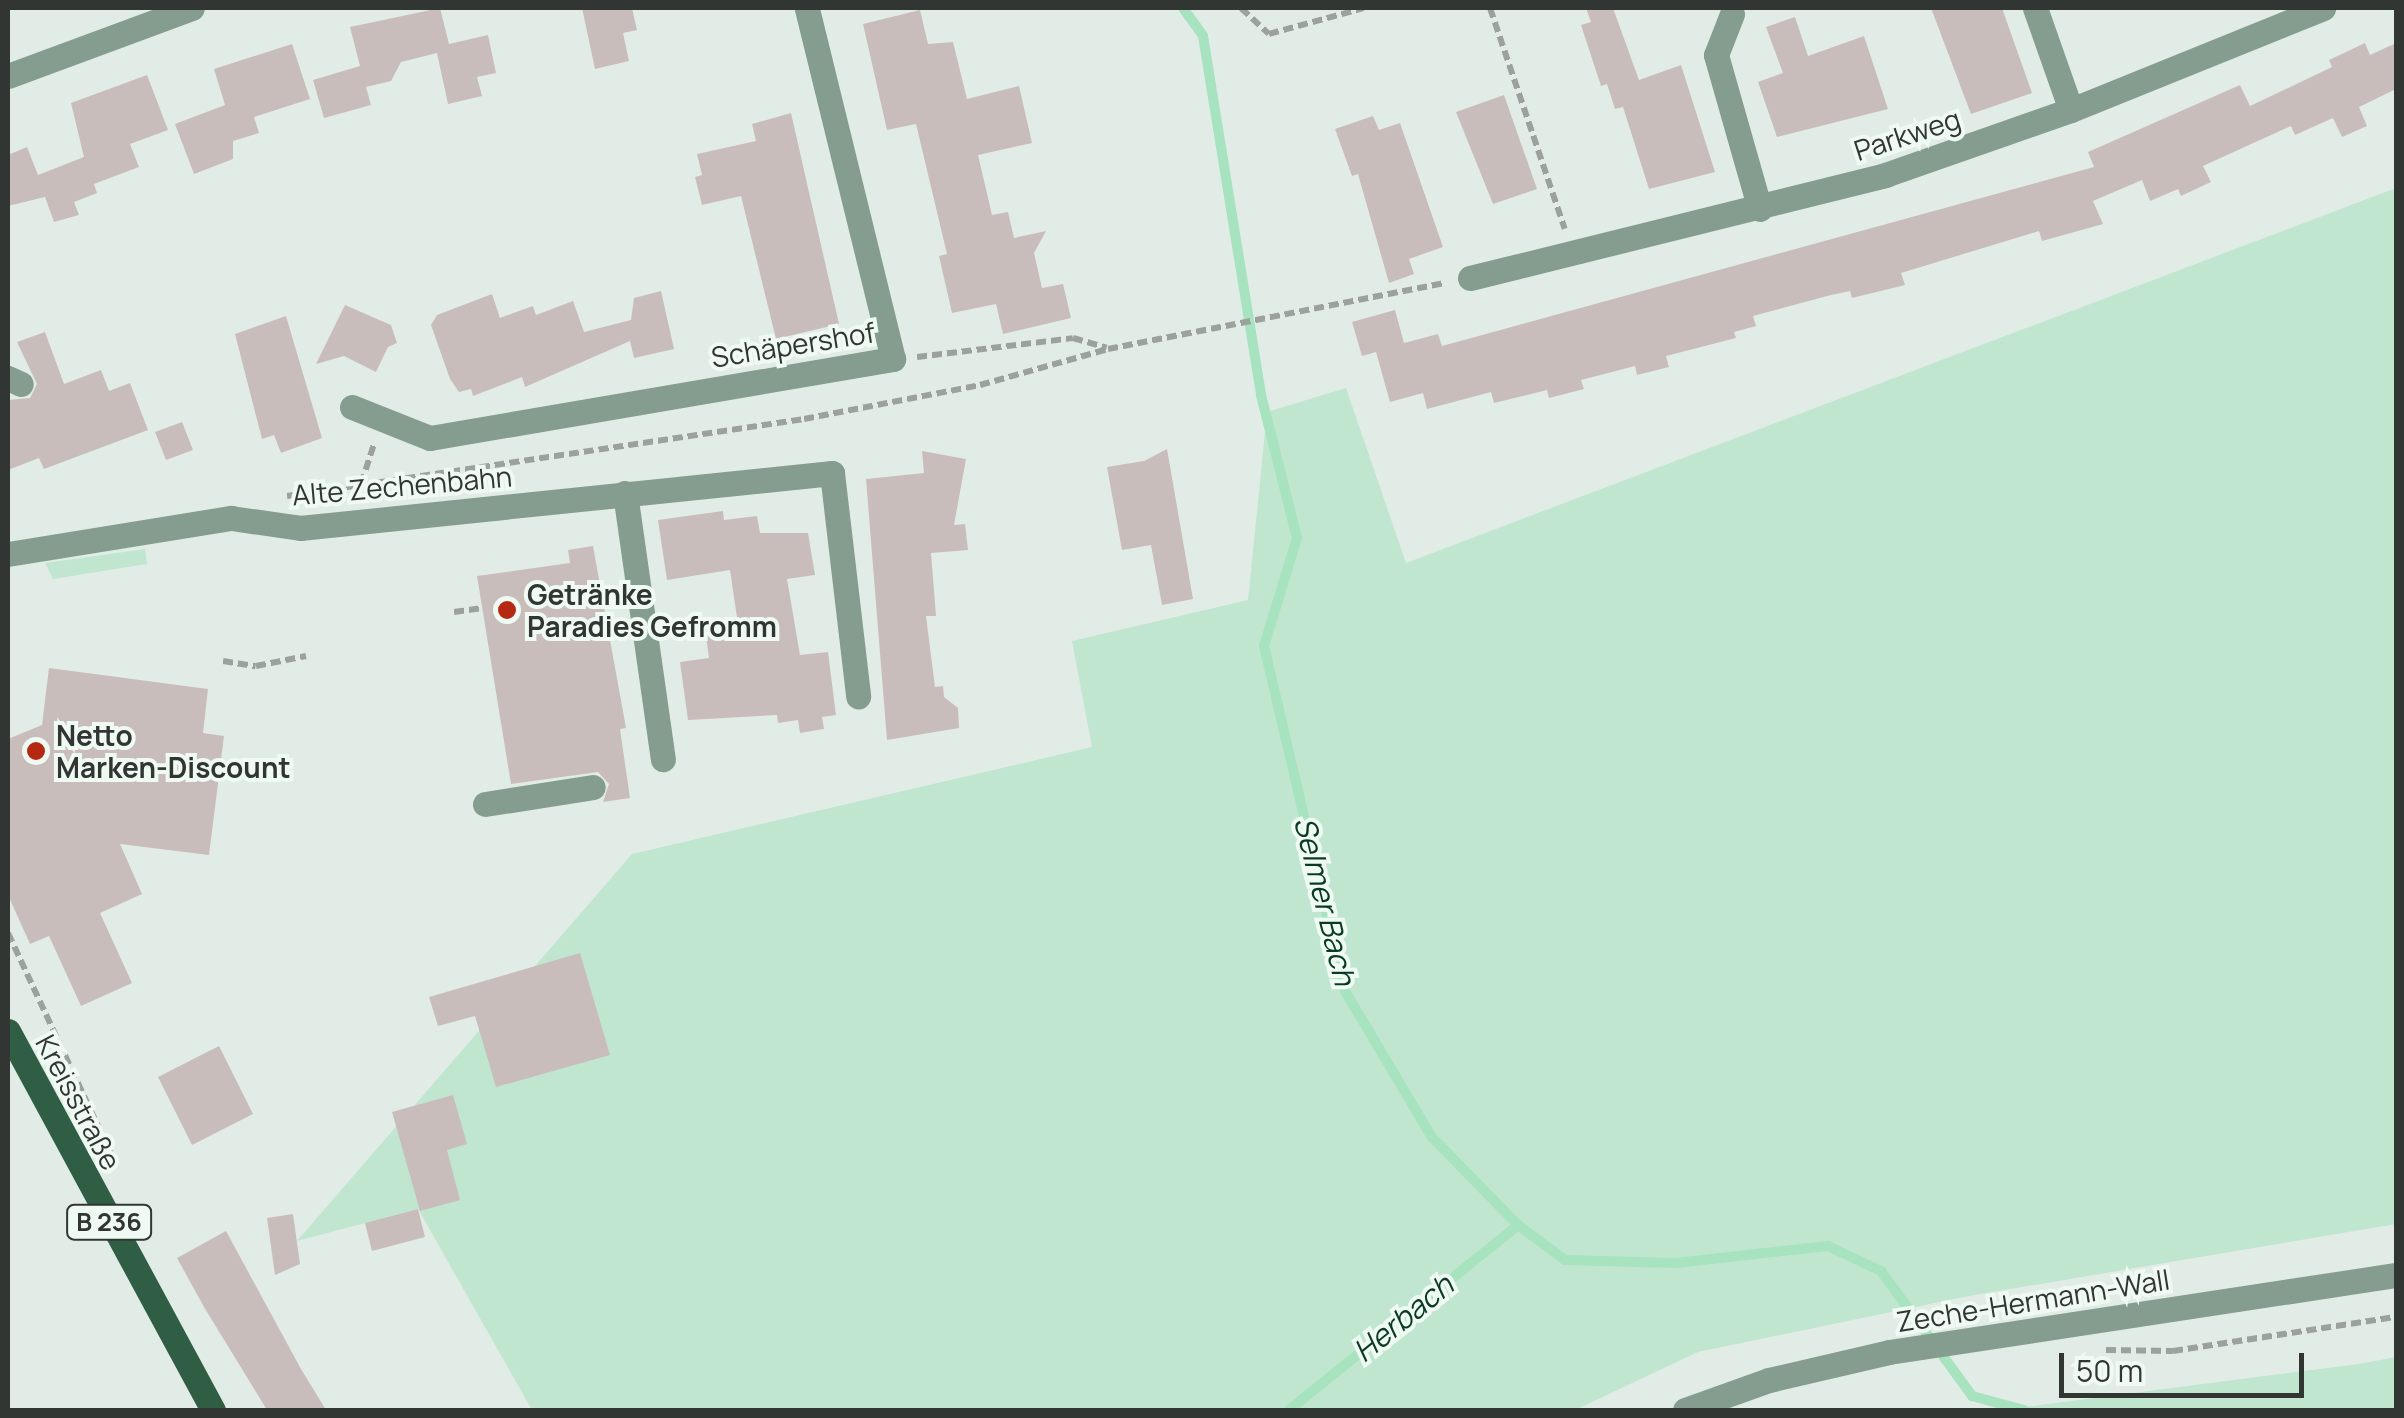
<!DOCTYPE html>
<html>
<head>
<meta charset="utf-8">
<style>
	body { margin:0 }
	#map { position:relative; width:2404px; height:1418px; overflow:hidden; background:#e2ece6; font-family:Manrope,sans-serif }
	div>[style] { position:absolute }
	.green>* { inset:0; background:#c1e6cf }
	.stream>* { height:10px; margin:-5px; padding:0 5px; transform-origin:5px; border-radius:5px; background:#a6e3be }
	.building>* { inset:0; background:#c9bdbb }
	.path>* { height:6px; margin-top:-3px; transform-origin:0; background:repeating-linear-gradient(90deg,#9ba29d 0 10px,transparent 0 15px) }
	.minor>* { height:25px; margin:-12.5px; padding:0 12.5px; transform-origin:12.5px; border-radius:12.5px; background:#849d8e }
	.major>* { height:25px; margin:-12.5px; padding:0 12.5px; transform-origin:12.5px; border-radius:12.5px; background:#2f5e44 }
	.dots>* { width:28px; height:28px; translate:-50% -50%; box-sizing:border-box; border:5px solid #effaf3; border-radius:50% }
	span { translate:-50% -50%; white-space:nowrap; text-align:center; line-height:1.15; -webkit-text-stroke:8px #effaf3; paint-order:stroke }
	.shield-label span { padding:2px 8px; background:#effaf3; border:2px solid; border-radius:8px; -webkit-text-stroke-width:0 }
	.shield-label { font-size:25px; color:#323633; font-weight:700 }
	.street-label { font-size:28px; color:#323633 }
	.poi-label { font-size:28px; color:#323633; font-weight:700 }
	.left { translate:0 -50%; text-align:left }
	.water-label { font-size:30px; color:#0a3a23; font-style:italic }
	.frame { position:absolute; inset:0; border:10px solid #323633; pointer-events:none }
	.scale { position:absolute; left:2059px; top:1353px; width:245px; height:45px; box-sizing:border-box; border:5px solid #323633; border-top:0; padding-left:12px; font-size:30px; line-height:35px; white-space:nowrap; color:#323633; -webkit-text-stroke:8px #effaf3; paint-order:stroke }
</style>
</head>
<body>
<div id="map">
	<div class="green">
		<i style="clip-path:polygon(2396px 188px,2396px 1224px,1969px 1296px,1698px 1352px,1575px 1410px,532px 1410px,418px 1209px,297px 1241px,632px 854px,1092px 747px,1072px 641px,1248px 600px,1267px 412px,1346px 388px,1406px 563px)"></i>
		<i style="clip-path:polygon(145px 549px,147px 564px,53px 579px,45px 563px)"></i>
		<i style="clip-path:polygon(2396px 1357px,2396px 1410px,2000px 1410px,2358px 1364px)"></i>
	</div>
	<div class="stream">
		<i style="left:1183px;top:8px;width:34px;rotate:54deg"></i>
		<i style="left:1203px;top:36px;width:364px;rotate:80.8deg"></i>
		<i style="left:1261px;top:395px;width:147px;rotate:75.9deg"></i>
		<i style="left:1297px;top:538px;width:113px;rotate:107deg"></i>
		<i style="left:1264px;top:646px;width:354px;rotate:76.8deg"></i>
		<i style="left:1345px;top:991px;width:169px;rotate:59.3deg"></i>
		<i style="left:1431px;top:1136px;width:124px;rotate:45.7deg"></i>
		<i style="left:1518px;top:1225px;width:59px;rotate:36.7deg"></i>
		<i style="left:1565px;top:1260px;width:111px;rotate:1.5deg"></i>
		<i style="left:1676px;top:1263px;width:153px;rotate:-6.4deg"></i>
		<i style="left:1828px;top:1246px;width:59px;rotate:25.3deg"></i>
		<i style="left:1881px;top:1271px;width:155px;rotate:53.9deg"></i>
		<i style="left:1972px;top:1396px;width:54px;rotate:15.1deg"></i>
		<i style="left:1289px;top:1410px;width:294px;rotate:-38.9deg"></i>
	</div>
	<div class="building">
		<i style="clip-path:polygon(440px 8px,449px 44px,488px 35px,496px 73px,477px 77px,482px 96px,448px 104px,437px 53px,401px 62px,391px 81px,366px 87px,371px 105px,324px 118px,313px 80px,360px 66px,350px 27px)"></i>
		<i style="clip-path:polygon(582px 8px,632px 8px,637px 30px,623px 33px,629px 61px,595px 69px)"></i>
		<i style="clip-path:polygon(1586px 8px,1613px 8px,1639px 80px,1681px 65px,1715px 172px,1649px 189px,1623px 107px,1615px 109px,1607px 84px,1601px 86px,1581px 25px,1591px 22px)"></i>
		<i style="clip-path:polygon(1931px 8px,2002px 8px,2032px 93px,1971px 114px)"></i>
		<i style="clip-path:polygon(920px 10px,928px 44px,953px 42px,967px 99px,1019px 86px,1032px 143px,978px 155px,992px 215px,1008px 212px,1014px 238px,1046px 231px,1034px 253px,1042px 288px,1063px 284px,1071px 318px,1003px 334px,996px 304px,952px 313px,939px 256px,947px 254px,916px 124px,887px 130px,863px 24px)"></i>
		<i style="clip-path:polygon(1795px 17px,1808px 56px,1864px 36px,1888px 109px,1777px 137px,1758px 82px,1783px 73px,1766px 27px)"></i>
		<i style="clip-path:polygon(2365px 43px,2370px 55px,2396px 43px,2396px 89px,2359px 107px,2367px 126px,2342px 137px,2333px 118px,2295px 135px,2291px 126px,2203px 166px,2211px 182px,2181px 196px,2178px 189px,2150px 201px,2142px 180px,2093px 201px,2103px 224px,2042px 241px,2039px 231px,1901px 273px,1905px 285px,1852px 298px,1850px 291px,1831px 295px,1753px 316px,1756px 326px,1734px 332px,1736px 338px,1666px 356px,1669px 367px,1637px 375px,1635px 366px,1581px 380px,1584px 389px,1549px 398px,1547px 390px,1494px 403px,1491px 392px,1427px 409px,1423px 393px,1390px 402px,1376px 352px,1362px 356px,1352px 322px,1395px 310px,1404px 343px,1438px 334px,1442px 346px,2094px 167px,2088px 152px,2240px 85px,2250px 106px,2332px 67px,2329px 60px)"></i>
		<i style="clip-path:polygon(292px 44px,310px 99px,254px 117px,259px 133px,233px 141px,233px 159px,194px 174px,175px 124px,225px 105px,214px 69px)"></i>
		<i style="clip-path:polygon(147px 75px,168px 130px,130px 144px,139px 167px,94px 184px,97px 193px,74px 202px,79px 215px,54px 222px,45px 197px,8px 206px,8px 155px,27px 147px,38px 175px,84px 157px,71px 103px)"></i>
		<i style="clip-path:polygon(1504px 95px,1537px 189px,1493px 204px,1456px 112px)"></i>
		<i style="clip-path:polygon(791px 113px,839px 324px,776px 339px,741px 196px,702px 205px,695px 177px,702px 175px,697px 154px,756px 141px,752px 124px)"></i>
		<i style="clip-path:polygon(1373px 116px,1379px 130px,1400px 123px,1443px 247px,1409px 259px,1414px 274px,1389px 283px,1358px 174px,1352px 176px,1335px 129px)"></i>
		<i style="clip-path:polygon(661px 291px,674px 349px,634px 358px,630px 341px,525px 387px,522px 377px,473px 396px,471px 389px,459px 392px,450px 379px,431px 325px,437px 315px,492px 294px,500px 318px,533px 306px,536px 315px,573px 301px,584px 332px,631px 320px,634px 298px)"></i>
		<i style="clip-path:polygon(345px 305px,391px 325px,397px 343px,388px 347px,376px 372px,344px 356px,316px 364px)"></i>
		<i style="clip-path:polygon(286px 316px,322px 438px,281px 453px,274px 435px,262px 439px,235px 334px)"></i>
		<i style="clip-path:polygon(45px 332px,64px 384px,101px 370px,109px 391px,130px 383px,148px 430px,44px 469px,39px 458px,8px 470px,8px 400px,30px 398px,37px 384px,17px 342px)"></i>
		<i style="clip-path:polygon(182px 422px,193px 450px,166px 460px,155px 432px)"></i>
		<i style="clip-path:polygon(1167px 449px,1193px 599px,1162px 605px,1151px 545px,1122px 550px,1107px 467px,1144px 461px)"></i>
		<i style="clip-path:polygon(922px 451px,966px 459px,954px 525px,965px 524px,968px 550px,931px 553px,936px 616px,926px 616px,935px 687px,943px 686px,944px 697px,958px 708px,959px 728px,887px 740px,866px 479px,924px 473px)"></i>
		<i style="clip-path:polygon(723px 511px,724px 520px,757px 516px,760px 533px,808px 533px,815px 575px,787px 579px,800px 655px,828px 652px,836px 715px,822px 717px,824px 729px,800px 733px,798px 720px,778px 723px,777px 715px,688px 720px,680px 662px,709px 658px,706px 636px,739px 631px,730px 570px,667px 580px,658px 520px)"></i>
		<i style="clip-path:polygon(593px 546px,626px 728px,620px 729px,630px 798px,603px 802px,609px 784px,598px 772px,511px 784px,477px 576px,570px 563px,568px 550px)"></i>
		<i style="clip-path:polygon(49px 668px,208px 689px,203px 733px,224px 736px,209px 855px,120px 844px,142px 894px,100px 913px,132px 983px,81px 1006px,49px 936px,30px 944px,8px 895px,8px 739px,42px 725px)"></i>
		<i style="clip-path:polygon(580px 953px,610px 1055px,496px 1087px,475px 1016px,438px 1026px,429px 997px)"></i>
		<i style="clip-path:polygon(219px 1046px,253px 1114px,192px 1145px,158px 1077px)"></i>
		<i style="clip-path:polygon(453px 1095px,467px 1144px,447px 1150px,460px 1200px,420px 1211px,392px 1112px)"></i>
		<i style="clip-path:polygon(418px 1209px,425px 1237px,372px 1251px,365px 1223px)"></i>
		<i style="clip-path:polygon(293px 1214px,300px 1264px,275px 1275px,267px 1218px)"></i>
		<i style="clip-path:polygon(226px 1231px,301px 1369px,326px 1410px,267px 1410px,204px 1307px,177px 1258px)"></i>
	</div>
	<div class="path">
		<i style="left:1241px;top:8px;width:38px;rotate:43deg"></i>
		<i style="left:1269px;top:34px;width:98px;rotate:-15.3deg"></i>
		<i style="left:1490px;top:8px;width:233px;rotate:71.3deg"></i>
		<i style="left:917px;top:357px;width:157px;rotate:-6.9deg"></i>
		<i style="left:1073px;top:338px;width:35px;rotate:16deg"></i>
		<i style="left:361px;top:484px;width:42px;rotate:-72deg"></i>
		<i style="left:287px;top:496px;width:523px;rotate:-8.47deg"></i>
		<i style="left:804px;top:419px;width:179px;rotate:-10.9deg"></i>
		<i style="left:980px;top:385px;width:133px;rotate:-15.7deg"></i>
		<i style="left:1108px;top:349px;width:343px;rotate:-11.1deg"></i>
		<i style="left:454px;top:612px;width:27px;rotate:-8deg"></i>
		<i style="left:223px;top:661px;width:33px;rotate:9deg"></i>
		<i style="left:256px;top:666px;width:51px;rotate:-11.3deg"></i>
		<i style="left:8px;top:933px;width:248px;rotate:65deg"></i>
		<i style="left:2106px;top:1350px;width:67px;rotate:0.9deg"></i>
		<i style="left:2173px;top:1351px;width:226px;rotate:-8.7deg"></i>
	</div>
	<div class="minor">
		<i style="left:2035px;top:8px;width:108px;rotate:70.6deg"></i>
		<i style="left:1732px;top:14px;width:44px;rotate:111.3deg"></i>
		<i style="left:1716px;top:55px;width:160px;rotate:74.1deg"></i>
		<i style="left:8px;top:76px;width:196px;rotate:-20.3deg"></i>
		<i style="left:1470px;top:278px;width:428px;rotate:-13.9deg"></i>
		<i style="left:1885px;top:175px;width:197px;rotate:-19.3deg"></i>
		<i style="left:2071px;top:110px;width:272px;rotate:-22deg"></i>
		<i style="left:8px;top:378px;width:14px;rotate:25deg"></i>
		<i style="left:352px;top:407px;width:84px;rotate:21.7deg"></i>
		<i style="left:430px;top:438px;width:470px;rotate:-9.7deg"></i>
		<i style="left:893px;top:359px;width:361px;rotate:-103.8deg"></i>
		<i style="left:625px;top:493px;width:269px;rotate:81.9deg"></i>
		<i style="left:8px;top:554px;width:226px;rotate:-9.2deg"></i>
		<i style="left:231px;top:518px;width:70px;rotate:8.2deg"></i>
		<i style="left:300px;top:528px;width:535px;rotate:-5.9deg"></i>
		<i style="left:832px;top:473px;width:225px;rotate:83.3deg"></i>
		<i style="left:485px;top:804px;width:109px;rotate:-8.9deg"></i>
		<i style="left:1685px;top:1410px;width:89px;rotate:-19.7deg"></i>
		<i style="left:1769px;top:1380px;width:123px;rotate:-13.1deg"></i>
		<i style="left:1889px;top:1352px;width:513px;rotate:-8.64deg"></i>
	</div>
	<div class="major">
		<i style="left:8px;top:1031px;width:431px;rotate:61.6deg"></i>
	</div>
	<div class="dots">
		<i style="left:507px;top:610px;background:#b52913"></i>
		<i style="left:36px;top:751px;background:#b52913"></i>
	</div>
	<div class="shield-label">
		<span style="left:109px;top:1222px">B 236</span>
	</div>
	<div class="street-label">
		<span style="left:1907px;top:134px;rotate:-18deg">Parkweg</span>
		<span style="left:793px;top:344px;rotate:-9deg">Schäpershof</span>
		<span style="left:402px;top:485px;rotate:-5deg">Alte Zechenbahn</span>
		<span style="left:79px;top:1102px;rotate:62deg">Kreisstraße</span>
		<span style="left:2033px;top:1300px;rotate:-9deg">Zeche-Hermann-Wall</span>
	</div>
	<div class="poi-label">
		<span class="left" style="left:527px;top:610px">Getränke<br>Paradies Gefromm</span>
		<span class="left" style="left:56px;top:751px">Netto<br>Marken-Discount</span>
	</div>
	<div class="water-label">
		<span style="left:1325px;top:901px;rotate:76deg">Selmer Bach</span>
		<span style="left:1403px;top:1318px;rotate:-39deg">Herbach</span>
	</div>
	<div class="frame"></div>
	<div class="scale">50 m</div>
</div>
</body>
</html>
